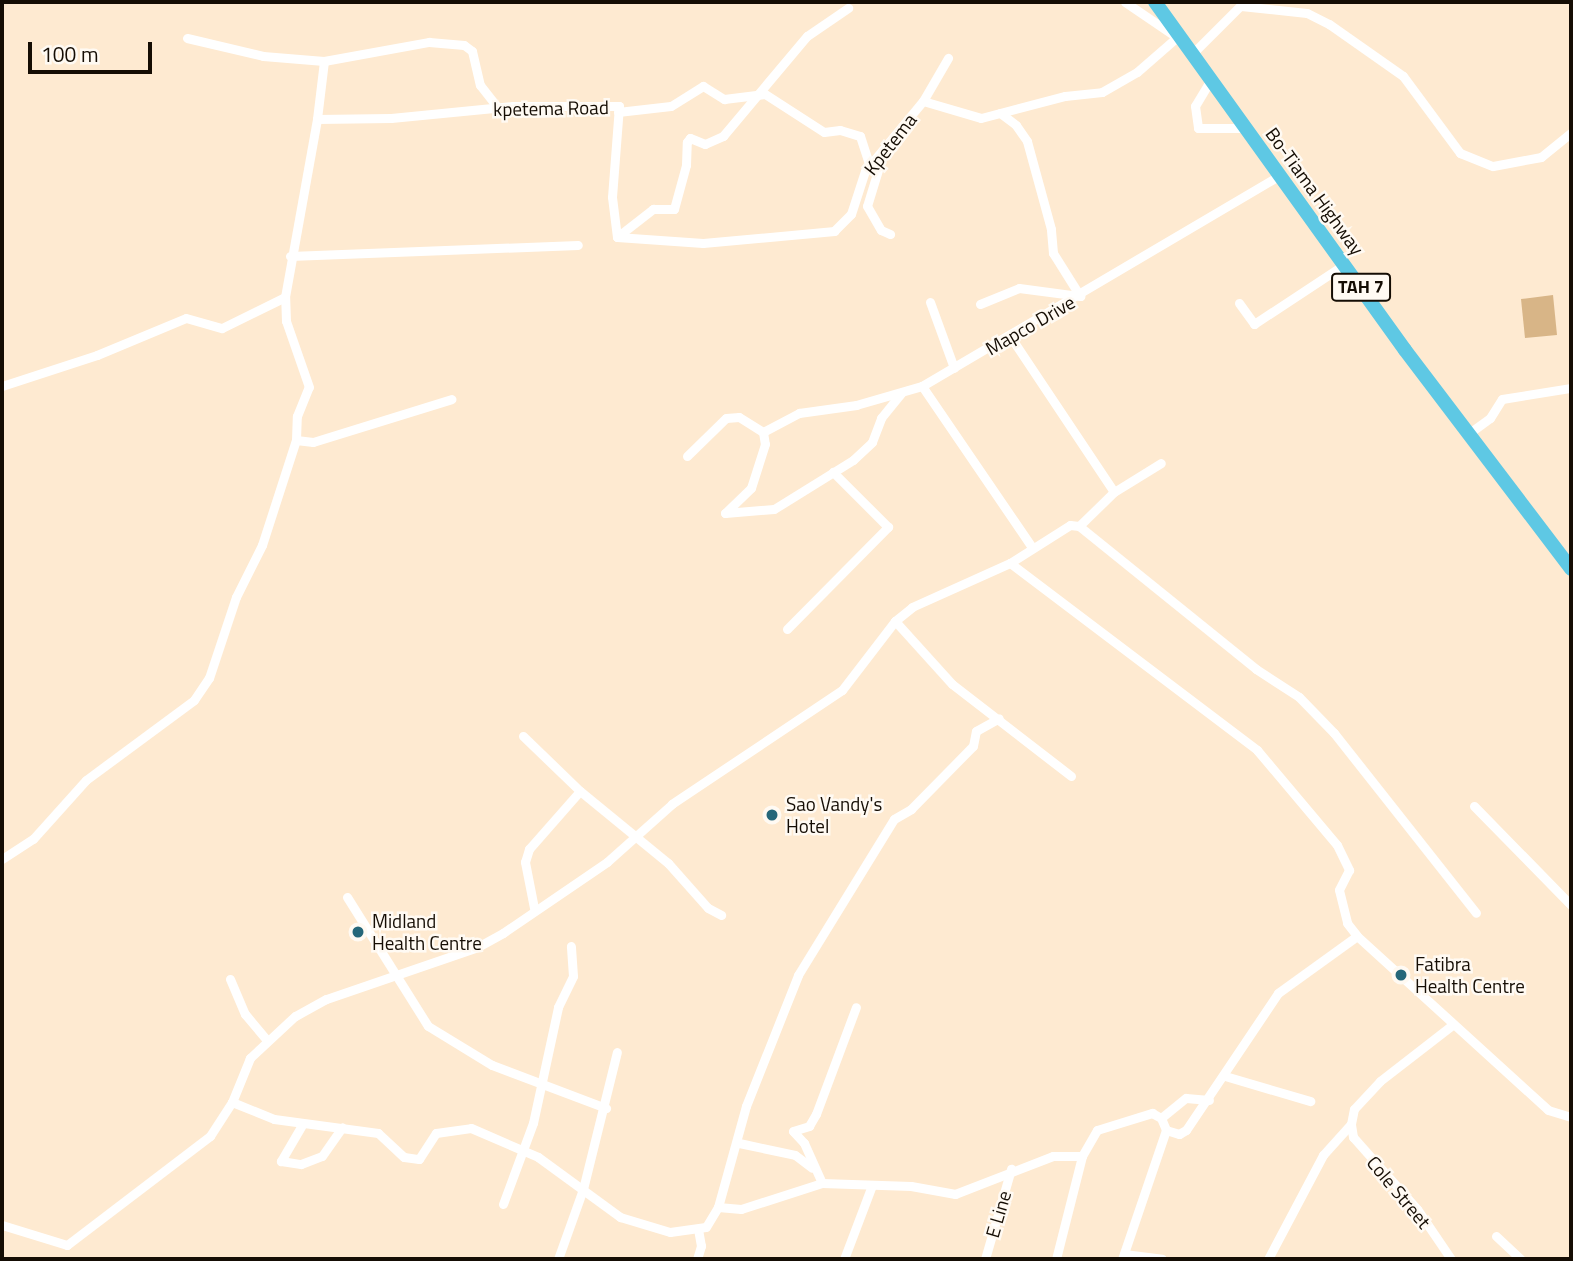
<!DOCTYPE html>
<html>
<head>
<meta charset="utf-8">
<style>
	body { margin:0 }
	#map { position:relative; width:1573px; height:1261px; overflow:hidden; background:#feead1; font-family:"Titillium Web",sans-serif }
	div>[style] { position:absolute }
	.green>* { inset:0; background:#d8b587 }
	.minor>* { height:9px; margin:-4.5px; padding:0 4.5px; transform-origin:4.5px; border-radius:4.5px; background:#fff }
	.trunk>* { height:14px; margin:-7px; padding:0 7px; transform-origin:7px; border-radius:7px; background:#5ec8e4 }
	.dots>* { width:19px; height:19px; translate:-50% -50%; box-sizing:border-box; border:4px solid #fffaf3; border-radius:50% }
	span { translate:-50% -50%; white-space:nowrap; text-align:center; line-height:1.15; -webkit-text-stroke:5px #fffaf3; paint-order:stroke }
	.shield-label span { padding:2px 5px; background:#fffaf3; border:2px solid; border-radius:5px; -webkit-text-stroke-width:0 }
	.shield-label { font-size:18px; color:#150d04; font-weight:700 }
	.street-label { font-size:19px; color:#150d04 }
	.poi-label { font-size:19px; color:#150d04 }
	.left { translate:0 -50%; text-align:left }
	.frame { position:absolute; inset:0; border:4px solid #150d04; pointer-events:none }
	.scale { position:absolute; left:28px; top:42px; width:124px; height:32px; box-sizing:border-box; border:4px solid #150d04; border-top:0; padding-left:9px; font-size:21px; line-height:24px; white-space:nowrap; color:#150d04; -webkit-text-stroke:5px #fffaf3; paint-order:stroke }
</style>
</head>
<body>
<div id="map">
	<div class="green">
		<i style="clip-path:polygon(1553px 295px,1557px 335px,1525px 338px,1521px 299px)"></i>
	</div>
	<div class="minor">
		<i style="left:1125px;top:2px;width:64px;rotate:34.2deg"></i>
		<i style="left:1241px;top:6px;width:66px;rotate:6.1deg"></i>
		<i style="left:1307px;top:13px;width:25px;rotate:27deg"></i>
		<i style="left:1329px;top:24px;width:90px;rotate:35.1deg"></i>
		<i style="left:1403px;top:76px;width:96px;rotate:53.5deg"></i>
		<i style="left:1460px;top:153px;width:35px;rotate:22deg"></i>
		<i style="left:1493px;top:166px;width:49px;rotate:-10.6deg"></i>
		<i style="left:1541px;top:157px;width:38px;rotate:-39deg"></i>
		<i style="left:187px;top:38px;width:78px;rotate:13.3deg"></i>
		<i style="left:263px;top:56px;width:61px;rotate:4.7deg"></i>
		<i style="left:324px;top:61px;width:107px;rotate:-10.3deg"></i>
		<i style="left:429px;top:42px;width:35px;rotate:5deg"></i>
		<i style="left:464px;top:45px;width:10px;rotate:37deg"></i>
		<i style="left:472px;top:51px;width:35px;rotate:77deg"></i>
		<i style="left:480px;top:85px;width:29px;rotate:52deg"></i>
		<i style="left:1191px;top:55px;width:75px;rotate:-45deg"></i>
		<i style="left:324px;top:61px;width:58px;rotate:96.9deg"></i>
		<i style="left:317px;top:119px;width:74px;rotate:-0.8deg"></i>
		<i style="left:391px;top:118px;width:123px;rotate:-5.6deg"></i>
		<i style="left:513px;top:106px;width:106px"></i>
		<i style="left:619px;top:106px;width:91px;rotate:94.4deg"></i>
		<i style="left:612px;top:197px;width:40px;rotate:82.9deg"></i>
		<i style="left:617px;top:237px;width:86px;rotate:4deg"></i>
		<i style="left:703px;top:243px;width:132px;rotate:-5.2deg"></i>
		<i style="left:834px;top:231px;width:24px;rotate:-45deg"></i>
		<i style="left:851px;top:214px;width:45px;rotate:-72deg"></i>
		<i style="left:865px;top:171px;width:91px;rotate:-50.4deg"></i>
		<i style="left:923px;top:101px;width:50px;rotate:-59.8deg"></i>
		<i style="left:1210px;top:81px;width:29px;rotate:121deg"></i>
		<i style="left:1195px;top:106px;width:22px;rotate:82deg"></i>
		<i style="left:1198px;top:128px;width:46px"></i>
		<i style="left:923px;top:101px;width:60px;rotate:16.3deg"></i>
		<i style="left:981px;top:118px;width:87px;rotate:-14.7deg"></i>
		<i style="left:1065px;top:96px;width:37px;rotate:-6deg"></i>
		<i style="left:1102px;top:92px;width:40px;rotate:-29.7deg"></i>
		<i style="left:1137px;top:72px;width:50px;rotate:-41deg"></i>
		<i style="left:618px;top:112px;width:53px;rotate:-6.5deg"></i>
		<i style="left:671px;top:106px;width:38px;rotate:-32deg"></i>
		<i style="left:703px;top:86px;width:25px;rotate:32deg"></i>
		<i style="left:724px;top:99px;width:41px;rotate:-7deg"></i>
		<i style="left:765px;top:94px;width:70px;rotate:32.8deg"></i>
		<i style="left:824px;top:132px;width:16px;rotate:-7deg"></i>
		<i style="left:840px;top:130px;width:21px;rotate:17deg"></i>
		<i style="left:860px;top:136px;width:33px;rotate:72deg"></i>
		<i style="left:882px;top:157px;width:51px;rotate:107deg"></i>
		<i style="left:867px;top:206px;width:28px;rotate:60deg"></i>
		<i style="left:881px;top:230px;width:10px;rotate:24deg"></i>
		<i style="left:617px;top:237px;width:46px;rotate:-37.9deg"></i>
		<i style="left:653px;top:209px;width:21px"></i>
		<i style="left:674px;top:209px;width:46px;rotate:-74.7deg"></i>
		<i style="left:686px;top:165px;width:23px;rotate:-88deg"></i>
		<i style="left:687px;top:142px;width:5px;rotate:-53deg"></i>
		<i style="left:690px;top:138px;width:16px;rotate:22deg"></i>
		<i style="left:705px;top:144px;width:20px;rotate:-24deg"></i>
		<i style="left:723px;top:136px;width:131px;rotate:-50deg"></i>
		<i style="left:807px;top:36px;width:50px;rotate:-34.3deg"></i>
		<i style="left:290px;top:256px;width:288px;rotate:-2.2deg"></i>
		<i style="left:930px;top:302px;width:70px;rotate:70deg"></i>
		<i style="left:1239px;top:303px;width:26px;rotate:54deg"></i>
		<i style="left:1254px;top:324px;width:109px;rotate:-33.4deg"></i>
		<i style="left:980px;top:304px;width:42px;rotate:-22.3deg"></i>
		<i style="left:1019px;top:288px;width:62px;rotate:7.5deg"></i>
		<i style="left:1080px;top:296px;width:51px;rotate:-122.1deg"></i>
		<i style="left:1053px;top:253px;width:24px;rotate:-95deg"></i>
		<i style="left:1051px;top:229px;width:91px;rotate:-105.3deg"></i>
		<i style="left:1027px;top:141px;width:19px;rotate:-125deg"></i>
		<i style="left:1016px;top:125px;width:20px;rotate:-143deg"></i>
		<i style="left:1010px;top:336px;width:187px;rotate:56.3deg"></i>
		<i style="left:2px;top:386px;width:100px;rotate:-18.1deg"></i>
		<i style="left:97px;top:355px;width:96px;rotate:-22.6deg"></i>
		<i style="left:186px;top:318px;width:37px;rotate:16deg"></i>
		<i style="left:222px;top:328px;width:70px;rotate:-26.2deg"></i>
		<i style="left:922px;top:386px;width:195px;rotate:55.7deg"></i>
		<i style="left:763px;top:432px;width:41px;rotate:-27.8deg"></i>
		<i style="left:799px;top:413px;width:58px;rotate:-8deg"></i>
		<i style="left:856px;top:405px;width:69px;rotate:-16.1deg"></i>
		<i style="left:922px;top:386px;width:416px;rotate:-30.5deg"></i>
		<i style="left:1468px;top:434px;width:27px;rotate:-36deg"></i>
		<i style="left:1490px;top:418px;width:22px;rotate:-58deg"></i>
		<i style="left:1502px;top:399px;width:70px;rotate:-9.1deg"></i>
		<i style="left:296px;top:440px;width:24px;rotate:-88deg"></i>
		<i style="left:297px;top:416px;width:31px;rotate:-68deg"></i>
		<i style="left:309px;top:387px;width:70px;rotate:-109.2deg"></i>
		<i style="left:286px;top:321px;width:24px;rotate:-92deg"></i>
		<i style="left:285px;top:297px;width:181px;rotate:-79.8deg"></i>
		<i style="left:687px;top:456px;width:54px;rotate:-44.3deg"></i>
		<i style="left:726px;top:418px;width:13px;rotate:-4deg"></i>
		<i style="left:739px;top:417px;width:28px;rotate:32deg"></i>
		<i style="left:763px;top:432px;width:12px;rotate:81deg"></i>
		<i style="left:765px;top:444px;width:46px;rotate:107.7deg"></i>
		<i style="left:751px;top:488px;width:36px;rotate:136deg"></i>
		<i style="left:725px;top:513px;width:49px;rotate:-4.7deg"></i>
		<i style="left:774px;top:509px;width:93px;rotate:-31.8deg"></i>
		<i style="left:853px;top:460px;width:26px;rotate:-43deg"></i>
		<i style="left:872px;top:442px;width:26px;rotate:-69deg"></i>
		<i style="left:881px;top:418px;width:32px;rotate:-51deg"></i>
		<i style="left:1079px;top:526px;width:49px;rotate:-44.2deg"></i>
		<i style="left:1114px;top:492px;width:55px;rotate:-31.7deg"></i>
		<i style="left:1010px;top:563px;width:310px;rotate:37.1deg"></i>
		<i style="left:1257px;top:750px;width:124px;rotate:49.9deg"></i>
		<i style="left:1337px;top:845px;width:28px;rotate:64deg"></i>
		<i style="left:1349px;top:870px;width:22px;rotate:117deg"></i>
		<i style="left:1339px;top:890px;width:34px;rotate:76deg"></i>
		<i style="left:1347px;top:923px;width:16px;rotate:52deg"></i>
		<i style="left:895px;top:621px;width:87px;rotate:127.5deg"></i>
		<i style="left:842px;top:690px;width:205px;rotate:146.2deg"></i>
		<i style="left:672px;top:804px;width:87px;rotate:138.3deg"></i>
		<i style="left:607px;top:862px;width:126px;rotate:145.7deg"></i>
		<i style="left:503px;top:933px;width:29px;rotate:151deg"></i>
		<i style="left:478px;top:947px;width:161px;rotate:161.1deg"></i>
		<i style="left:326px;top:999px;width:35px;rotate:151deg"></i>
		<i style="left:295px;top:1016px;width:62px;rotate:137deg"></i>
		<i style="left:250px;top:1058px;width:48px;rotate:112.2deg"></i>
		<i style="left:232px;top:1102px;width:45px;rotate:22deg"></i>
		<i style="left:274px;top:1119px;width:105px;rotate:7.7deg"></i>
		<i style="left:378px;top:1133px;width:35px;rotate:43deg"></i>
		<i style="left:404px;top:1157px;width:15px;rotate:8deg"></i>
		<i style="left:419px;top:1159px;width:31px;rotate:-57deg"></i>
		<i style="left:436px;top:1133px;width:35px;rotate:-8deg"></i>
		<i style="left:471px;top:1128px;width:73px;rotate:23.4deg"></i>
		<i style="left:538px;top:1157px;width:102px;rotate:36.2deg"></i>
		<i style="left:620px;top:1217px;width:52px;rotate:16.7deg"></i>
		<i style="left:670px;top:1232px;width:36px;rotate:-8deg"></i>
		<i style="left:706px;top:1227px;width:23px;rotate:-59deg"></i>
		<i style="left:718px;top:1207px;width:23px;rotate:5deg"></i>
		<i style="left:741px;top:1209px;width:85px;rotate:-17.8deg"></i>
		<i style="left:822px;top:1183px;width:89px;rotate:1.9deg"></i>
		<i style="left:911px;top:1186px;width:45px;rotate:10.3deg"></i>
		<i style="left:955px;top:1194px;width:105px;rotate:-21.2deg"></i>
		<i style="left:1053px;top:1156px;width:29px"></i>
		<i style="left:1082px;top:1156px;width:30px;rotate:-60deg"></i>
		<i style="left:1097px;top:1130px;width:58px;rotate:-17.2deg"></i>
		<i style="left:1152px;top:1113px;width:10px;rotate:29deg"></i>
		<i style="left:1161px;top:1118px;width:13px;rotate:67deg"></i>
		<i style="left:1166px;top:1130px;width:136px;rotate:108.8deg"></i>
		<i style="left:787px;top:629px;width:144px;rotate:-45.3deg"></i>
		<i style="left:888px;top:527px;width:78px;rotate:-135deg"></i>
		<i style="left:523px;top:736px;width:79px;rotate:44deg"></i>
		<i style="left:580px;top:791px;width:114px;rotate:39.3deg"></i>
		<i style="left:668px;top:863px;width:60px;rotate:48.4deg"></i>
		<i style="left:708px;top:908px;width:15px;rotate:28deg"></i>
		<i style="left:1071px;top:776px;width:150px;rotate:-142.3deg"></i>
		<i style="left:952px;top:684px;width:85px;rotate:-132.1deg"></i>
		<i style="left:895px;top:621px;width:22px;rotate:-39deg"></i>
		<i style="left:912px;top:607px;width:107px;rotate:-24.2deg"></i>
		<i style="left:1010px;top:563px;width:71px;rotate:-32.3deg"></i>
		<i style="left:1070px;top:525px;width:9px;rotate:6deg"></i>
		<i style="left:1079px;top:526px;width:228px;rotate:38.9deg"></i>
		<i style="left:1256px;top:669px;width:51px;rotate:33.1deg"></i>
		<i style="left:1299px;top:697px;width:50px;rotate:45.8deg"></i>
		<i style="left:1334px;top:733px;width:229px;rotate:51.7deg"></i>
		<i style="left:1474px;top:806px;width:139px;rotate:45.6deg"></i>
		<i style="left:2px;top:859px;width:37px;rotate:-33deg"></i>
		<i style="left:33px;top:839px;width:79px;rotate:-48.1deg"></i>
		<i style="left:86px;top:780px;width:134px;rotate:-36.5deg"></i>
		<i style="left:194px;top:700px;width:27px;rotate:-56deg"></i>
		<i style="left:209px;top:678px;width:85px;rotate:-71.6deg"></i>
		<i style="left:236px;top:597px;width:58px;rotate:-63.4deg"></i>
		<i style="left:262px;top:545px;width:110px;rotate:-72.1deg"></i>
		<i style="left:296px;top:440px;width:17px;rotate:7deg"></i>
		<i style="left:313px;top:442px;width:145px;rotate:-17.2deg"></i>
		<i style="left:347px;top:897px;width:152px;rotate:57.9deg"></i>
		<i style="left:428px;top:1026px;width:75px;rotate:31.4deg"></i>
		<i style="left:492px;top:1065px;width:122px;rotate:20.7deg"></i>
		<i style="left:534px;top:908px;width:47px;rotate:-101.1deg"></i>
		<i style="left:525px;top:862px;width:14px;rotate:-73deg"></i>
		<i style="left:529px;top:849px;width:77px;rotate:-48.7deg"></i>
		<i style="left:230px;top:979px;width:38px;rotate:67deg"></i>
		<i style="left:245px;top:1014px;width:34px;rotate:50deg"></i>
		<i style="left:1225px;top:1076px;width:89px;rotate:16.4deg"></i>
		<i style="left:1161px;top:1118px;width:32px;rotate:-39deg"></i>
		<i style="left:1186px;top:1098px;width:23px;rotate:5deg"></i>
		<i style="left:302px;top:1125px;width:42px;rotate:120.3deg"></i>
		<i style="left:281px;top:1161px;width:20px;rotate:9deg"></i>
		<i style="left:301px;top:1164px;width:22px;rotate:-21deg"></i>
		<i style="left:322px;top:1156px;width:35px;rotate:-55deg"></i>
		<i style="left:1166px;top:1130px;width:14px;rotate:17deg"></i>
		<i style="left:1179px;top:1134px;width:8px;rotate:-30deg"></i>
		<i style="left:1186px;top:1130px;width:165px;rotate:-56.1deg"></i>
		<i style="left:1278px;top:993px;width:97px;rotate:-35.8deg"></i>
		<i style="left:1357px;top:936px;width:258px;rotate:42.3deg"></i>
		<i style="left:1548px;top:1110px;width:24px;rotate:17deg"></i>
		<i style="left:739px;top:1143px;width:57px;rotate:12.1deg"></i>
		<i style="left:795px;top:1155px;width:21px;rotate:37deg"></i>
		<i style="left:822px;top:1183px;width:44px;rotate:-114.2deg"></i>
		<i style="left:804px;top:1143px;width:16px;rotate:-133deg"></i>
		<i style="left:793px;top:1131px;width:17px;rotate:-17deg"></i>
		<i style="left:809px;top:1126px;width:14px;rotate:-60deg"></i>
		<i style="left:816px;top:1114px;width:114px;rotate:-69.5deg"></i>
		<i style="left:503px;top:1204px;width:86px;rotate:-69.7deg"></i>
		<i style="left:533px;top:1123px;width:119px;rotate:-77.8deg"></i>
		<i style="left:558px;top:1007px;width:34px;rotate:-64deg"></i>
		<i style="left:573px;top:976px;width:30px;rotate:-94deg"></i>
		<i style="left:718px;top:1207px;width:105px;rotate:-74.5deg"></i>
		<i style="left:746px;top:1106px;width:141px;rotate:-68.3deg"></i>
		<i style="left:798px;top:975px;width:183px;rotate:-58.4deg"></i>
		<i style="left:894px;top:819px;width:20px;rotate:-30deg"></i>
		<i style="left:911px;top:809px;width:88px;rotate:-45.5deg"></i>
		<i style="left:973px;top:746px;width:15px;rotate:-79deg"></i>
		<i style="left:976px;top:731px;width:26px;rotate:-29deg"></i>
		<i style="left:2px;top:1225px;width:68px;rotate:17.1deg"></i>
		<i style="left:67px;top:1245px;width:180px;rotate:-37.3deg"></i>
		<i style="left:210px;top:1136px;width:40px;rotate:-57.1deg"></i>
		<i style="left:1496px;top:1236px;width:34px;rotate:43deg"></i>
		<i style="left:1124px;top:1254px;width:38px;rotate:7deg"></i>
		<i style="left:558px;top:1259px;width:74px;rotate:-70.3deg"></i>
		<i style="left:583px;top:1189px;width:141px;rotate:-76.1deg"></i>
		<i style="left:697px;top:1259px;width:14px;rotate:-73deg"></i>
		<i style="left:701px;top:1246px;width:17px;rotate:-100deg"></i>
		<i style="left:844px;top:1259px;width:76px;rotate:-69.2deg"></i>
		<i style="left:985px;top:1259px;width:94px;rotate:-73.9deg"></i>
		<i style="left:1056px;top:1259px;width:106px;rotate:-75.8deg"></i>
		<i style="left:1268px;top:1259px;width:118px;rotate:-62.1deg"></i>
		<i style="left:1323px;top:1155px;width:42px;rotate:-47.9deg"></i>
		<i style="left:1451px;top:1259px;width:60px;rotate:-124.2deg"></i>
		<i style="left:1417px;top:1209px;width:96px;rotate:-131.6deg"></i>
		<i style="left:1353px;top:1137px;width:13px;rotate:-99deg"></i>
		<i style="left:1351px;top:1124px;width:15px;rotate:-79deg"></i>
		<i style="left:1354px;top:1109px;width:38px;rotate:-47deg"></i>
		<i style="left:1380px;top:1081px;width:90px;rotate:-37.8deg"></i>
	</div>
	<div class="trunk">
		<i style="left:1155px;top:2px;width:428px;rotate:54.3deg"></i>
		<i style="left:1405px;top:350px;width:275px;rotate:52.8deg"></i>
	</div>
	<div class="dots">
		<i style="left:772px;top:815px;background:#25677a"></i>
		<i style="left:358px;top:932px;background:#25677a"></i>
		<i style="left:1401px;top:975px;background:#25677a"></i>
	</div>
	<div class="shield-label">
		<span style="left:1361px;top:287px">TAH 7</span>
	</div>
	<div class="street-label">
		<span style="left:551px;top:108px;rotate:-1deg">kpetema Road</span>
		<span style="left:890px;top:144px;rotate:-52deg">Kpetema</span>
		<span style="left:1315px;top:191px;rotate:54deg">Bo-Tiama Highway</span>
		<span style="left:1030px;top:325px;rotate:-30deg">Mapco Drive</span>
		<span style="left:1399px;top:1192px;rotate:50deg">Cole Street</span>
		<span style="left:998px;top:1214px;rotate:-74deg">E Line</span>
	</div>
	<div class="poi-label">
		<span class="left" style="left:786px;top:815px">Sao Vandy's<br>Hotel</span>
		<span class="left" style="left:372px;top:932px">Midland<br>Health Centre</span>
		<span class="left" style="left:1415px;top:975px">Fatibra<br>Health Centre</span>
	</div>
	<div class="frame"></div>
	<div class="scale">100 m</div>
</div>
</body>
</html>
